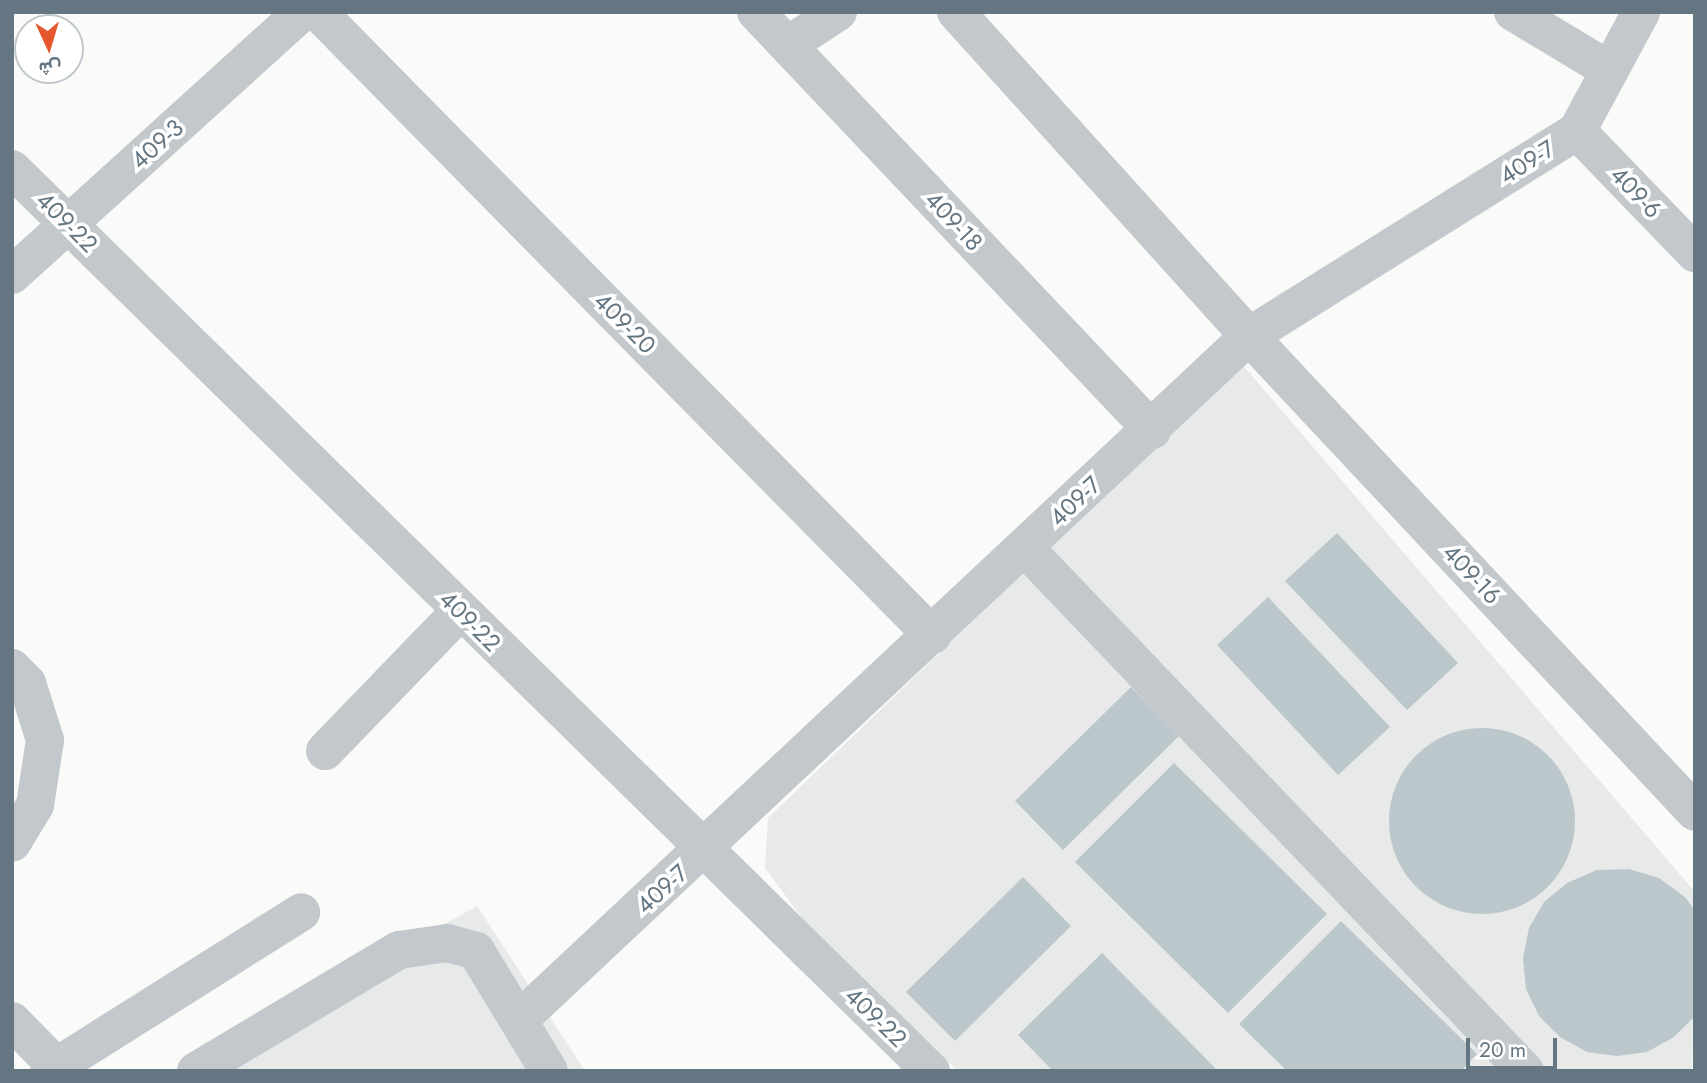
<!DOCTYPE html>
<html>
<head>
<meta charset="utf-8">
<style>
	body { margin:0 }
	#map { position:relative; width:1707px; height:1083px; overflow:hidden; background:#fafaf8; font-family:Jost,Vazirmatn,sans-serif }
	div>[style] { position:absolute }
	.built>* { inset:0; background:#e8e9e9 }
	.water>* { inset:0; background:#bbc7cb }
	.round { border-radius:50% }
	.minor>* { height:38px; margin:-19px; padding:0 19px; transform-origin:19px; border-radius:19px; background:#c3c8cc }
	span { translate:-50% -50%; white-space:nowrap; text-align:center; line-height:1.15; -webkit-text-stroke:7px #fff; paint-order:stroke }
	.street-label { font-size:24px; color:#657683 }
	.frame { position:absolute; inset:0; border:14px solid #657683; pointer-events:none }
	.north { position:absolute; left:14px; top:14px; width:70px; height:70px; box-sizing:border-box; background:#fff; border:2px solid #c1c8cd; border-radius:50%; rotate:176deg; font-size:19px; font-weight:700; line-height:28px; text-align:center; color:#657683 }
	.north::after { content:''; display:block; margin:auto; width:24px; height:32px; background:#e4572e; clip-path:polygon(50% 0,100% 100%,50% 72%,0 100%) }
	.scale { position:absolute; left:1466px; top:1038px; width:91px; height:32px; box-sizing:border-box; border:4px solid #657683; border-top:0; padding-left:9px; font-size:21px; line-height:24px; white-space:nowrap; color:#657683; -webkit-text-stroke:5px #fff; paint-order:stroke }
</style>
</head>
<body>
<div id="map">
	<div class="built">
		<i style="clip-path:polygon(1241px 363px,1695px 892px,1692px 1071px,958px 1071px,816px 937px,765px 868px,768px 818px)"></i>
		<i style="clip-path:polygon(477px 906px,585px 1071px,183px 1071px)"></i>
	</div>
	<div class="water">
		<i style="clip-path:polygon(1337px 533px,1458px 663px,1407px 710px,1285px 581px)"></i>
		<i style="clip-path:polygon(1268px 597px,1390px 727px,1338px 775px,1217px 645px)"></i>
		<i style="clip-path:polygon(1131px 687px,1179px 736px,1063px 850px,1015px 801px)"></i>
		<i class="round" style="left:1389px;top:728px;width:186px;height:186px"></i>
		<i style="clip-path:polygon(1174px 763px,1327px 914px,1228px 1013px,1075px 862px)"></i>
		<i style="clip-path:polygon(1629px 869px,1659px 878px,1685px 897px,1695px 911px,1695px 1016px,1674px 1037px,1647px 1052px,1617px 1056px,1587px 1052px,1560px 1037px,1539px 1016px,1526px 989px,1523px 958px,1529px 928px,1544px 902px,1567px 883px,1597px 870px)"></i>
		<i style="clip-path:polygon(1023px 877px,1071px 926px,955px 1041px,906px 992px)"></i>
		<i style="clip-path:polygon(1341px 921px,1477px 1054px,1461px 1071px,1287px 1071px,1239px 1024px)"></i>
		<i style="clip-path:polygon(1102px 953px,1218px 1071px,1053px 1071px,1018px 1035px)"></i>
	</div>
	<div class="minor">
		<i style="left:318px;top:12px;width:875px;rotate:45.42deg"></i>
		<i style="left:756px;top:12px;width:576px;rotate:46.55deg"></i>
		<i style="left:956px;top:12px;width:437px;rotate:47.9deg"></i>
		<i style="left:1249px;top:336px;width:652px;rotate:46.86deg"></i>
		<i style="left:1513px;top:12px;width:112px;rotate:31.1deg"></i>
		<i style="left:788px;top:45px;width:60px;rotate:-33.4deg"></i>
		<i style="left:1577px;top:131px;width:170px;rotate:46deg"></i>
		<i style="left:12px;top:169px;width:1288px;rotate:44.47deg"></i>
		<i style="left:12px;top:275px;width:391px;rotate:-42.2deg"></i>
		<i style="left:1025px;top:548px;width:724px;rotate:46.29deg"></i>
		<i style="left:12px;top:668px;width:21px;rotate:45deg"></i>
		<i style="left:27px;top:683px;width:60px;rotate:72.5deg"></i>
		<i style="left:45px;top:740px;width:66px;rotate:98.7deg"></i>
		<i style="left:35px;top:805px;width:44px;rotate:121.2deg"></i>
		<i style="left:325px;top:751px;width:194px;rotate:-46deg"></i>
		<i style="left:519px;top:1020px;width:1000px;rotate:-43.14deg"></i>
		<i style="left:1249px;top:336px;width:387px;rotate:-32deg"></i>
		<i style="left:1577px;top:131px;width:135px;rotate:-61.7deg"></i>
		<i style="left:12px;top:1021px;width:63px;rotate:45.6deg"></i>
		<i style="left:49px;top:1071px;width:298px;rotate:-32.2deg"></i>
		<i style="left:196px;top:1071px;width:236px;rotate:-30.8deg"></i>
		<i style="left:399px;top:950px;width:49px;rotate:-8.3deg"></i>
		<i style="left:447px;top:943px;width:30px;rotate:15deg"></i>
		<i style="left:476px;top:951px;width:140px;rotate:58.7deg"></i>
	</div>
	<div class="street-label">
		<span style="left:157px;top:144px;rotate:-42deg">409-3</span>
		<span style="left:1527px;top:162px;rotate:-32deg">409-7</span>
		<span style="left:1636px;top:192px;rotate:46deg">409-6</span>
		<span style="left:954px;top:221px;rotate:47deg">409-18</span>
		<span style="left:67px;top:222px;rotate:45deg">409-22</span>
		<span style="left:625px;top:323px;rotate:45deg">409-20</span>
		<span style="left:1075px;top:501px;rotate:-43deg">409-7</span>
		<span style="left:1472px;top:574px;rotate:47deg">409-16</span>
		<span style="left:470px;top:621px;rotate:45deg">409-22</span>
		<span style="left:662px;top:889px;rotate:-42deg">409-7</span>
		<span style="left:876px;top:1017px;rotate:44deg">409-22</span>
	</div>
	<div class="frame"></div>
	<div class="north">ش</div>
	<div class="scale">20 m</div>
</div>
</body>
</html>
